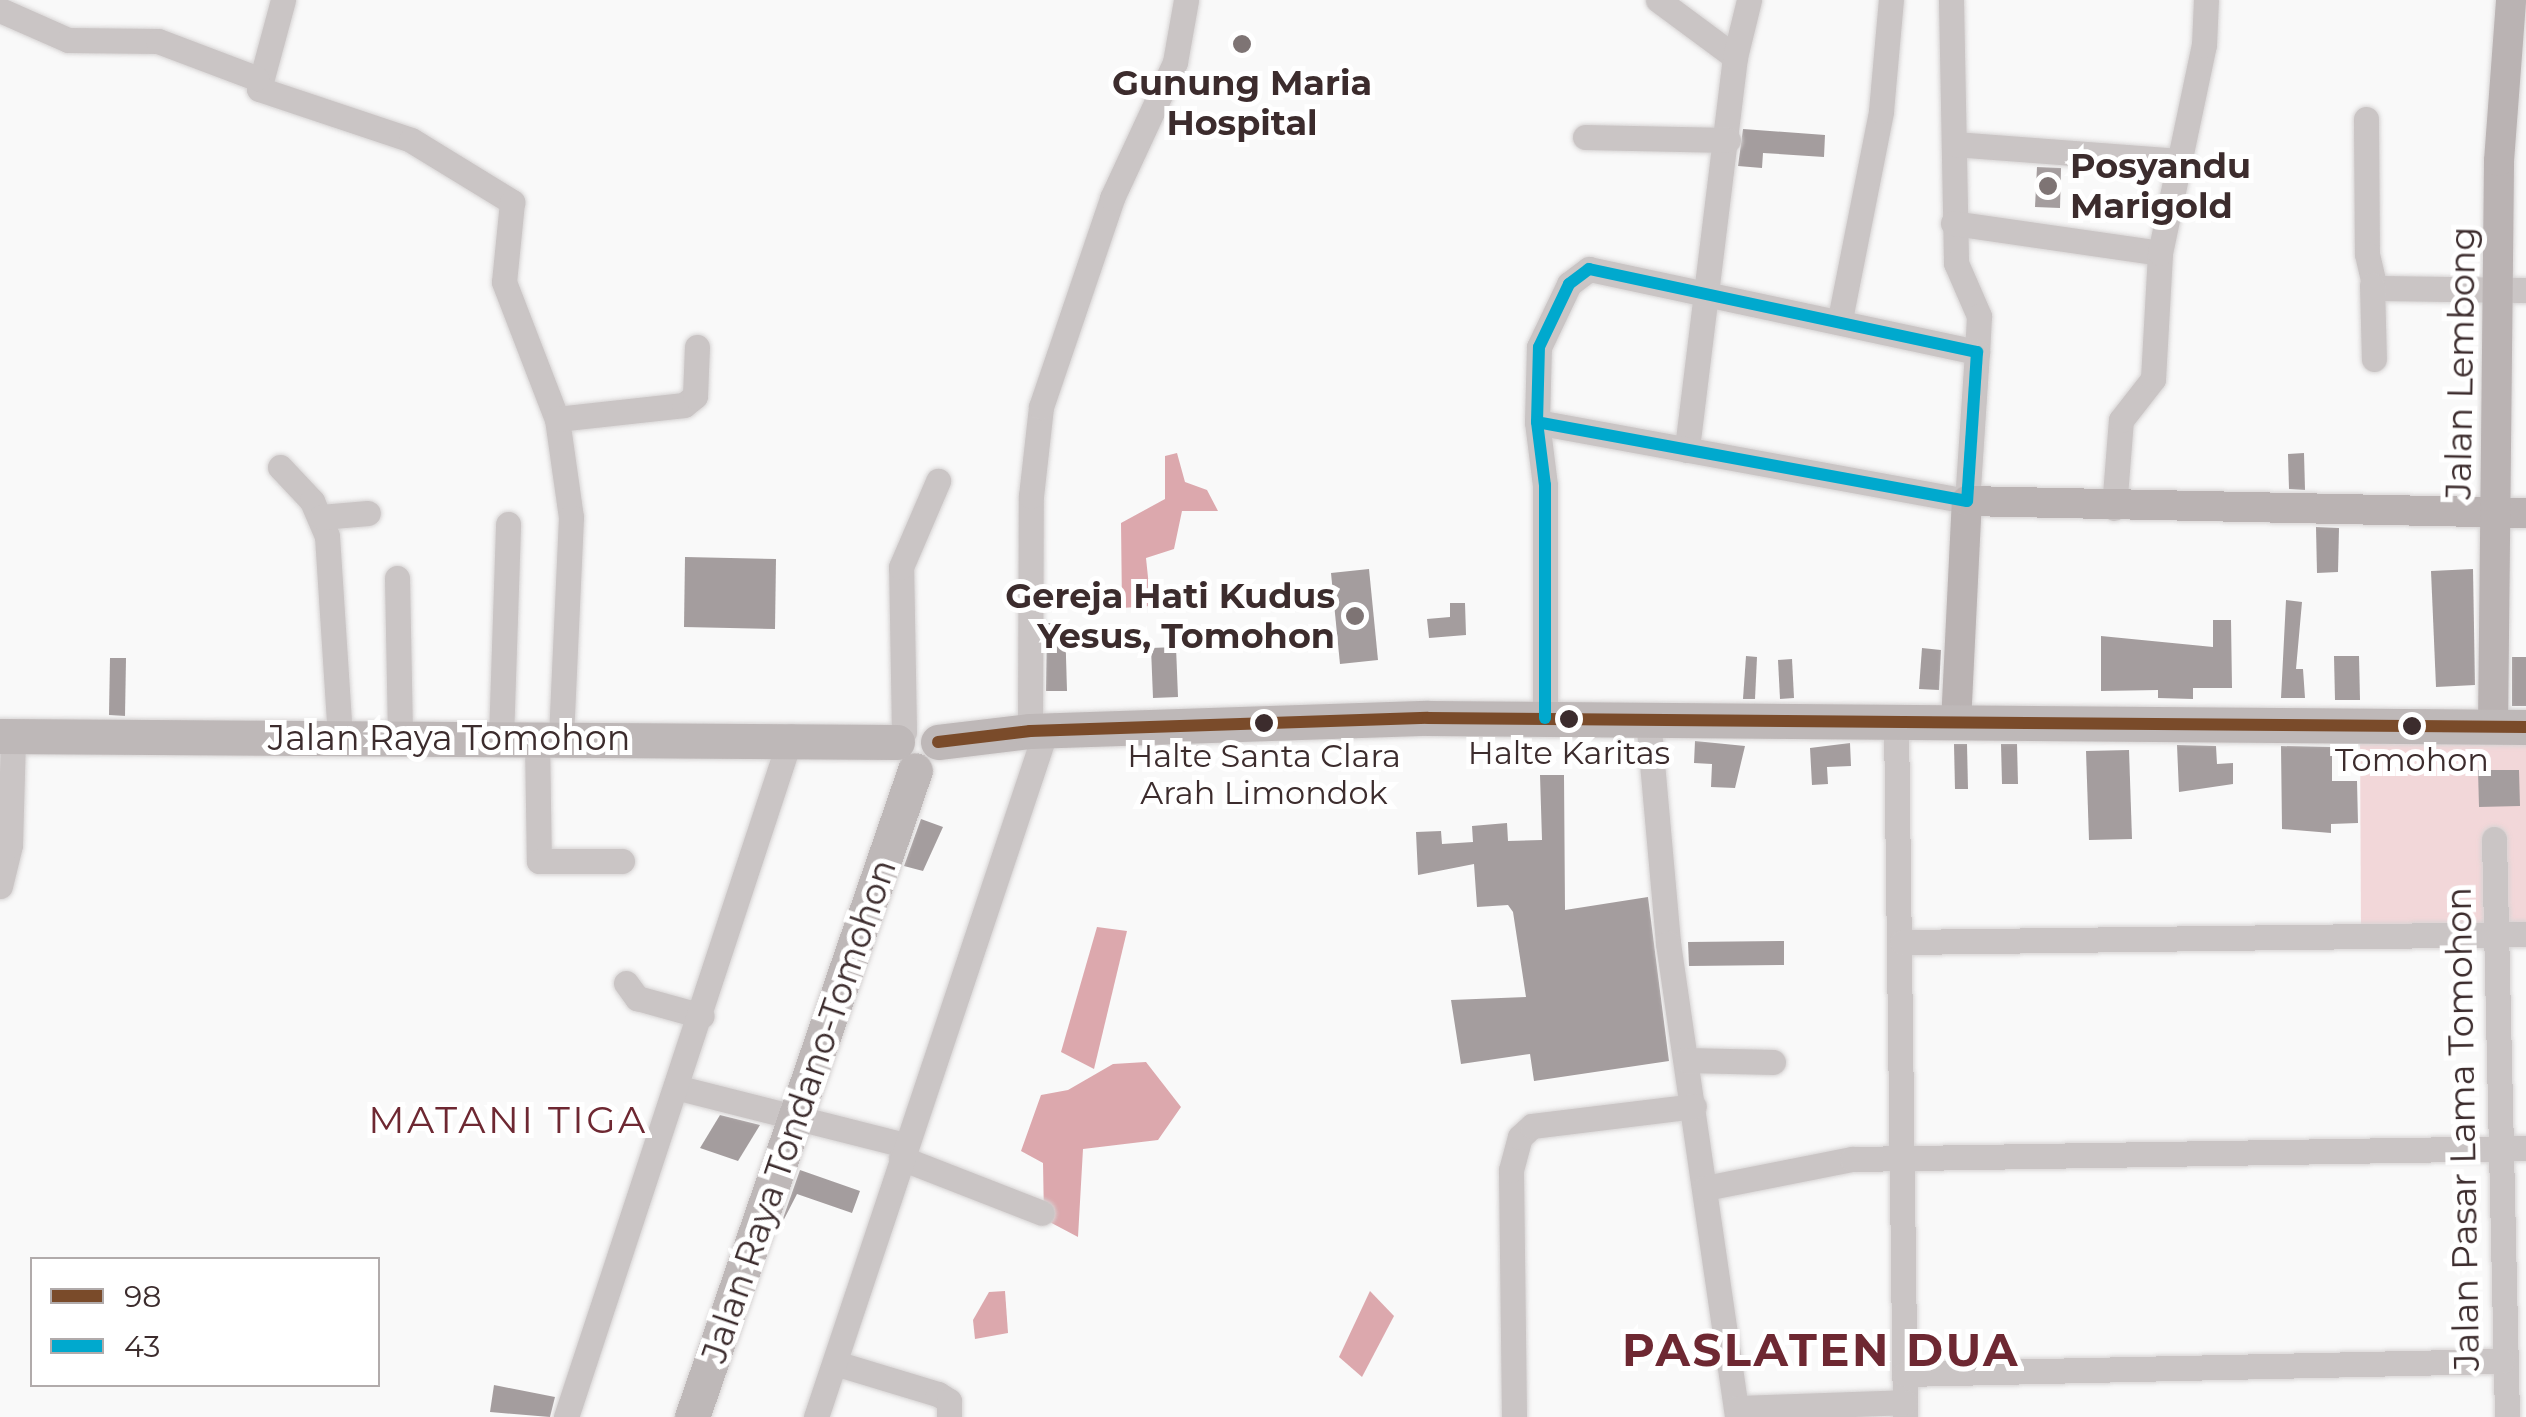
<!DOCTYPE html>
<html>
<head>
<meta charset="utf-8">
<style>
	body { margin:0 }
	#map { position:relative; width:2526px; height:1417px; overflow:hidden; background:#f9f9f9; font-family:Montserrat,sans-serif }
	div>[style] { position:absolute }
	.green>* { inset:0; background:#f2d7d9 }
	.water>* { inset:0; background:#dca8ad }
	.building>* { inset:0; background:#a49d9e }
	.roads { filter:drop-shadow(0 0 2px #d7d4d4) drop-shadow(0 0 2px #d7d4d4) }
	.minor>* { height:25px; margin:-12.5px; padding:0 12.5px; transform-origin:12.5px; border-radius:12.5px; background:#cac5c5 }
	.major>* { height:30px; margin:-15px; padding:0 15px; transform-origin:15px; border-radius:15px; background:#bab3b3 }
	.highway>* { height:35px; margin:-17.5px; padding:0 17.5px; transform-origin:17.5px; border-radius:17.5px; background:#beb8b8 }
	.bus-1>* { height:12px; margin:-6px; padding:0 6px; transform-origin:6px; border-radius:6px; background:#7a4b2a }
	.bus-2>* { height:12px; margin:-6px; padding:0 6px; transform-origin:6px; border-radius:6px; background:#00a9ce }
	.dots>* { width:28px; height:28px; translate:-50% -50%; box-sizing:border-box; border:5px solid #fff; border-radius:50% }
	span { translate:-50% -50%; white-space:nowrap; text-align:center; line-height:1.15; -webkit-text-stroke:10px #fff; paint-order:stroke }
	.bus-label { font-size:32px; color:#3c2c2d }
	.poi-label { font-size:35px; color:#3c2c2d; font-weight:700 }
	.left { translate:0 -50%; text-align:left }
	.right { translate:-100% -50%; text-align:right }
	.street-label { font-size:35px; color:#3c2c2d }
	.neighbourhood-label { font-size:38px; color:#6e2832; letter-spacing:2.5px }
	.district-label { font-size:45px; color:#6e2832; font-weight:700; letter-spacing:2.5px }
	.legend { position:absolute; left:30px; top:1257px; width:350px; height:130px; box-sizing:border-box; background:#fff; border:2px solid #b1abab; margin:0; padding:12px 18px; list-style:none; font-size:30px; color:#3c2c2d }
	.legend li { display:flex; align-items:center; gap:20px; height:50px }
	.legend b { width:50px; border:2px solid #b1abab }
</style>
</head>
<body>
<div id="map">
	<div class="green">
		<i style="clip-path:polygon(2526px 726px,2526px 934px,2361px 935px,2360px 728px)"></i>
	</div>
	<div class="water">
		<i style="clip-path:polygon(1177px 453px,1185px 482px,1207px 490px,1218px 511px,1182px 511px,1174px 549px,1146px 558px,1151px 606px,1122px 608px,1121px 523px,1165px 499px,1165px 456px)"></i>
		<i style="clip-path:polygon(1097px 927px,1127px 931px,1094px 1069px,1061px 1052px)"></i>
		<i style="clip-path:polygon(1146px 1062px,1181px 1107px,1158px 1140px,1083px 1149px,1078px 1237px,1044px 1219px,1043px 1163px,1021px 1151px,1041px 1095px,1068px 1090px,1113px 1064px)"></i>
		<i style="clip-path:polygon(1005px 1291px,1008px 1333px,975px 1339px,973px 1320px,989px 1292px)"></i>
		<i style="clip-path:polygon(1370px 1291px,1394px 1316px,1362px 1377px,1339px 1357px)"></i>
	</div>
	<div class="building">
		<i style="clip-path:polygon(1743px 129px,1825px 135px,1824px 157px,1763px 153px,1762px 168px,1738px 166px)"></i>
		<i style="clip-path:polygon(2037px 167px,2061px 168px,2060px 208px,2035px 207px)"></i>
		<i style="clip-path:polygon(2304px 453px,2305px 490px,2289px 489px,2288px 454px)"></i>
		<i style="clip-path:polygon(2316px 527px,2339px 528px,2338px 572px,2317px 573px)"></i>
		<i style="clip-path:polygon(685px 557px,776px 559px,775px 629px,684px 627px)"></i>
		<i style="clip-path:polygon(1369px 569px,1378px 660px,1340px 664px,1331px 573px)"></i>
		<i style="clip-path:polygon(2473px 569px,2475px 685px,2436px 687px,2431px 571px)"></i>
		<i style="clip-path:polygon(2286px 600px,2302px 602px,2296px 669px,2303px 669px,2305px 698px,2281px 698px)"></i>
		<i style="clip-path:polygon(1450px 603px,1465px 603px,1466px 635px,1429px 638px,1427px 619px,1450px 617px)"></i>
		<i style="clip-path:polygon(2213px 620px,2231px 620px,2232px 688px,2193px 688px,2193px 699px,2158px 698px,2158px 690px,2101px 691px,2101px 636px,2213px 647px)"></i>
		<i style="clip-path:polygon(1047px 623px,1065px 623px,1067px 691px,1046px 691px)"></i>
		<i style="clip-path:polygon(1176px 647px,1178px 697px,1153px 698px,1151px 648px)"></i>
		<i style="clip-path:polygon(1922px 648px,1941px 650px,1939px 690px,1919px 689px)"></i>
		<i style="clip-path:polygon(1746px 656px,1757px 657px,1755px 699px,1743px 699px)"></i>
		<i style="clip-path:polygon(2334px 656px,2359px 656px,2360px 700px,2335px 700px)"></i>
		<i style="clip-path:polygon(2512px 657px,2526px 657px,2526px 706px,2512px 706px)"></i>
		<i style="clip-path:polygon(110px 658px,126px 658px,125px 716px,109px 715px)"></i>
		<i style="clip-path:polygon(1792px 659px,1794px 698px,1780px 699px,1778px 660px)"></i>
		<i style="clip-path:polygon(1695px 741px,1745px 746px,1735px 788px,1711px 787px,1712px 764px,1694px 763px)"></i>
		<i style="clip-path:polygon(1850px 743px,1851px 766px,1827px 767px,1828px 784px,1812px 785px,1810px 748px)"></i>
		<i style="clip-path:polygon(1954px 744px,1967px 744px,1968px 789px,1955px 789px)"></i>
		<i style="clip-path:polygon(2001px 744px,2017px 744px,2018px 784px,2002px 784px)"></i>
		<i style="clip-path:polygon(2177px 745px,2216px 746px,2217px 764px,2233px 763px,2233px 784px,2179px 792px)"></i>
		<i style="clip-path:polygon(2281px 746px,2332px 747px,2332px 781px,2357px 781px,2358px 823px,2331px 824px,2331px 833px,2282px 829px)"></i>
		<i style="clip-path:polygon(2129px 750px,2132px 839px,2089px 840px,2086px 751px)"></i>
		<i style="clip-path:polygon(2478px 770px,2519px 770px,2520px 806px,2479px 807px)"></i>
		<i style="clip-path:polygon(1540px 775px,1564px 775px,1565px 910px,1648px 897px,1669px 1061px,1534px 1081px,1530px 1054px,1461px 1064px,1451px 1000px,1526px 997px,1513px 912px,1508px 905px,1477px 907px,1474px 864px,1418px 875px,1416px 832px,1441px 831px,1442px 844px,1473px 842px,1472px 826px,1507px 823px,1508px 841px,1542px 840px)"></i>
		<i style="clip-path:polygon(921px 819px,943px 827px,923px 871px,904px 866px)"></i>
		<i style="clip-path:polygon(1784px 941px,1784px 965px,1689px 966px,1688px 942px)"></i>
		<i style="clip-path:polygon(720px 1115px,760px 1125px,738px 1161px,700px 1148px)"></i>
		<i style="clip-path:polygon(800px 1170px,860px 1191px,852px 1213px,797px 1194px,780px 1227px)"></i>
		<i style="clip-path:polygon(494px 1385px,555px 1397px,550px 1417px,490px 1412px)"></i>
	</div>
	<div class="roads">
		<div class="minor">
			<i style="left:283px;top:0;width:92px;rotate:105.1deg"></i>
			<i style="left:259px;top:89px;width:160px;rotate:18.5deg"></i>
			<i style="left:411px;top:140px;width:119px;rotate:31.5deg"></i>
			<i style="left:512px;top:202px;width:80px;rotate:95.7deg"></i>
			<i style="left:504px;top:282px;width:147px;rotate:68.9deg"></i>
			<i style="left:557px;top:419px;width:99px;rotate:81.9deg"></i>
			<i style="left:571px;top:517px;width:223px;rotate:92.6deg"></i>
			<i style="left:1658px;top:0;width:96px;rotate:36.5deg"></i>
			<i style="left:1735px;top:57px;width:396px;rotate:97deg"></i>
			<i style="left:1951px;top:0;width:263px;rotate:88.9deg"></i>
			<i style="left:1956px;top:263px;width:58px;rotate:66.5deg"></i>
			<i style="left:1979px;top:316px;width:36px;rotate:93deg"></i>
			<i style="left:0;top:10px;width:74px;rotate:23.8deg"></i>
			<i style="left:68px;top:40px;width:90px;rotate:0.6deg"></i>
			<i style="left:158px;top:41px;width:105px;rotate:20.7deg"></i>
			<i style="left:1735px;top:57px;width:59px;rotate:-76.2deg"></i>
			<i style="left:2366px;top:119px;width:135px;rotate:89.6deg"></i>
			<i style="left:2367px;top:254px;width:35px;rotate:77deg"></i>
			<i style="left:2375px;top:288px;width:151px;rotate:0.8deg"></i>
			<i style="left:1585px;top:137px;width:143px;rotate:1.2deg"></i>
			<i style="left:1954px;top:144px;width:226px;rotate:4.3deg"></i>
			<i style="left:1953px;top:223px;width:209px;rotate:8.2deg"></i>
			<i style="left:2372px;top:285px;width:74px;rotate:88.5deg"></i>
			<i style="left:1840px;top:319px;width:212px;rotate:-78.8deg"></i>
			<i style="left:1881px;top:111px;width:111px;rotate:-84.9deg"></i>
			<i style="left:557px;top:419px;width:128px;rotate:-6.3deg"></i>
			<i style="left:684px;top:405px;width:14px;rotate:-39deg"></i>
			<i style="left:695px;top:396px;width:49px;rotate:-87.7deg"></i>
			<i style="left:1537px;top:422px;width:75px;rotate:-88.5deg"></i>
			<i style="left:1539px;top:347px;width:70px;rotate:-64.5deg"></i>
			<i style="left:1569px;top:284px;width:25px;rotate:-37deg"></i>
			<i style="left:1589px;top:269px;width:397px;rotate:12.1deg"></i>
			<i style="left:1977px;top:352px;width:149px;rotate:93.8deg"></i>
			<i style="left:1967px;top:501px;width:437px;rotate:-169.6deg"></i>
			<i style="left:1537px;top:422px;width:64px;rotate:82.8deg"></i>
			<i style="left:1545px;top:485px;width:233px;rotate:90deg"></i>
			<i style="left:280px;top:467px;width:47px;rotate:46.7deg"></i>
			<i style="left:312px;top:501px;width:38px;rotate:67deg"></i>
			<i style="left:327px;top:536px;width:201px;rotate:86.3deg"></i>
			<i style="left:2114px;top:508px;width:88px;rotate:-85.5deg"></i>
			<i style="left:2121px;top:420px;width:52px;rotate:-52deg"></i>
			<i style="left:2153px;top:379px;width:126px;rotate:-86.8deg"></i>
			<i style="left:2160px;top:253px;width:213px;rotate:-78.1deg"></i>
			<i style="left:2204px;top:45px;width:45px;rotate:-87.5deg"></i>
			<i style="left:321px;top:517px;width:47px;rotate:-4.9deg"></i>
			<i style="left:397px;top:578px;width:160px;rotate:88.9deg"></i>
			<i style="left:1648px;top:718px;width:226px;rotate:84.9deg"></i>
			<i style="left:1668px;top:943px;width:479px;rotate:81.7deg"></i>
			<i style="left:1896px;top:721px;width:696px;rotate:89.26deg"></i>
			<i style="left:1030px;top:731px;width:235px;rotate:-89.8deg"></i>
			<i style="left:1031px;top:496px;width:90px;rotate:-83.6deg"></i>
			<i style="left:1041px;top:407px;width:221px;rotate:-71.2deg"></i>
			<i style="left:1112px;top:198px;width:150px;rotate:-65.1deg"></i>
			<i style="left:1175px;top:62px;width:63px;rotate:-79.9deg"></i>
			<i style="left:904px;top:732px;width:165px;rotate:-91deg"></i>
			<i style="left:901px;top:567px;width:94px;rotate:-66.7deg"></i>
			<i style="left:501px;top:738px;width:214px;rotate:-88.1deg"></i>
			<i style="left:537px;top:740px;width:121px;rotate:89.1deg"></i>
			<i style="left:539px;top:861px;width:83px"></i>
			<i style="left:2494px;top:839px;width:578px;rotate:88.71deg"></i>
			<i style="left:0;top:886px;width:42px;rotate:-76.3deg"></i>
			<i style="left:10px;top:845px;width:109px;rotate:-88.4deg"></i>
			<i style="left:1902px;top:942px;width:624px;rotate:-0.73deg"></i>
			<i style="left:626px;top:983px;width:19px;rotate:54deg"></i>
			<i style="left:637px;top:998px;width:67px;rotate:15.5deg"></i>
			<i style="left:1686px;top:1060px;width:87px;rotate:1.3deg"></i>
			<i style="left:679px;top:1088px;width:233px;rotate:14.2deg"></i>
			<i style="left:901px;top:1158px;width:151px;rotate:21.3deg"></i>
			<i style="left:1705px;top:1188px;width:150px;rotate:-11.2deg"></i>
			<i style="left:1852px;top:1159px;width:674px;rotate:-0.94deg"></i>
			<i style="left:835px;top:1363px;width:108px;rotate:16.8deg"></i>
			<i style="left:938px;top:1394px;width:13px;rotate:32deg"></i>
			<i style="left:949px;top:1401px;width:16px;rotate:90deg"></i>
			<i style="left:1904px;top:1374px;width:598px;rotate:-1.25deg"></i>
			<i style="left:1737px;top:1408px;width:168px;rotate:-2deg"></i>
			<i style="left:566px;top:1417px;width:717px;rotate:-71.72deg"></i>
			<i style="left:816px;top:1417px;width:724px;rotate:-71.49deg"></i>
			<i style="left:1514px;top:1417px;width:247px;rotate:-90.7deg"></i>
			<i style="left:1511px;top:1170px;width:34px;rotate:-75deg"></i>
			<i style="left:1520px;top:1137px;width:16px;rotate:-43deg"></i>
			<i style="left:1532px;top:1126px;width:163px;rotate:-7deg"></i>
		</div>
		<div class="major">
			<i style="left:1956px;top:723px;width:222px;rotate:-87.2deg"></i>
			<i style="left:1967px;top:501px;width:559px;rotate:1.23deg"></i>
			<i style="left:2493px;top:728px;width:567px;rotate:-89.39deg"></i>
			<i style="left:2499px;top:161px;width:161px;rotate:-85.7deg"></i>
		</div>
		<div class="highway">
			<i style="left:0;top:736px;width:897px;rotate:0.38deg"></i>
			<i style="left:938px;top:742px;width:93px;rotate:-6.8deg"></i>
			<i style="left:1030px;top:731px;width:398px;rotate:-1.9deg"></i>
			<i style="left:1428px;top:718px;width:1098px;rotate:0.47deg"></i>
			<i style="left:692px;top:1417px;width:684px;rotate:-70.98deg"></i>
		</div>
	</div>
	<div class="bus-1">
		<i style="left:938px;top:742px;width:93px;rotate:-6.8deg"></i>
		<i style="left:1030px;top:731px;width:398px;rotate:-1.9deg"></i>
		<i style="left:1428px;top:718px;width:1098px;rotate:0.47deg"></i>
	</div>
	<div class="bus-2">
		<i style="left:1537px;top:422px;width:75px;rotate:-88.5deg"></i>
		<i style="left:1539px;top:347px;width:70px;rotate:-64.5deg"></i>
		<i style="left:1569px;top:284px;width:25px;rotate:-37deg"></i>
		<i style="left:1589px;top:269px;width:397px;rotate:12.1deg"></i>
		<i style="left:1977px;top:352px;width:149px;rotate:93.8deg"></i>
		<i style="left:1967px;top:501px;width:437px;rotate:-169.6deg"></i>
		<i style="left:1537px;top:422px;width:64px;rotate:82.8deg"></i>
		<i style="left:1545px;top:485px;width:233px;rotate:90deg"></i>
	</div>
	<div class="dots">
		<i style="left:1242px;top:44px;background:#7e7474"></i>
		<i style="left:2048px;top:186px;background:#7e7474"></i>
		<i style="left:1355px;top:616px;background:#7e7474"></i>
		<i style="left:1569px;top:719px;background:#3c2c2d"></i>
		<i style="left:1264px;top:723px;background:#3c2c2d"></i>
		<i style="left:2412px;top:726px;background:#3c2c2d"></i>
	</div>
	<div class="bus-label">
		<span style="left:1569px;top:753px">Halte Karitas</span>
		<span style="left:1264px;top:775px">Halte Santa Clara<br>Arah Limondok</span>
		<span style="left:2412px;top:760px">Tomohon</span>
	</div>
	<div class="poi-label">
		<span style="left:1242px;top:103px">Gunung Maria<br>Hospital</span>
		<span class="left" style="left:2070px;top:186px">Posyandu<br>Marigold</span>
		<span class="right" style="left:1335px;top:616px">Gereja Hati Kudus<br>Yesus, Tomohon</span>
	</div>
	<div class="street-label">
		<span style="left:2461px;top:363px;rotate:-89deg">Jalan Lembong</span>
		<span style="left:449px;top:738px">Jalan Raya Tomohon</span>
		<span style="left:799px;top:1111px;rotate:-71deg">Jalan Raya Tondano-Tomohon</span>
		<span style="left:2463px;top:1129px;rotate:-91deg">Jalan Pasar Lama Tomohon</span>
	</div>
	<div class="neighbourhood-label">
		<span style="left:508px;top:1120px">MATANI TIGA</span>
	</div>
	<div class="district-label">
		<span style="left:1821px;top:1350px">PASLATEN DUA</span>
	</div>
	<ul class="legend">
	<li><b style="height:12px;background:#7a4b2a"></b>98</li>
	<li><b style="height:12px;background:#00a9ce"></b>43</li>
	</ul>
</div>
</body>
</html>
